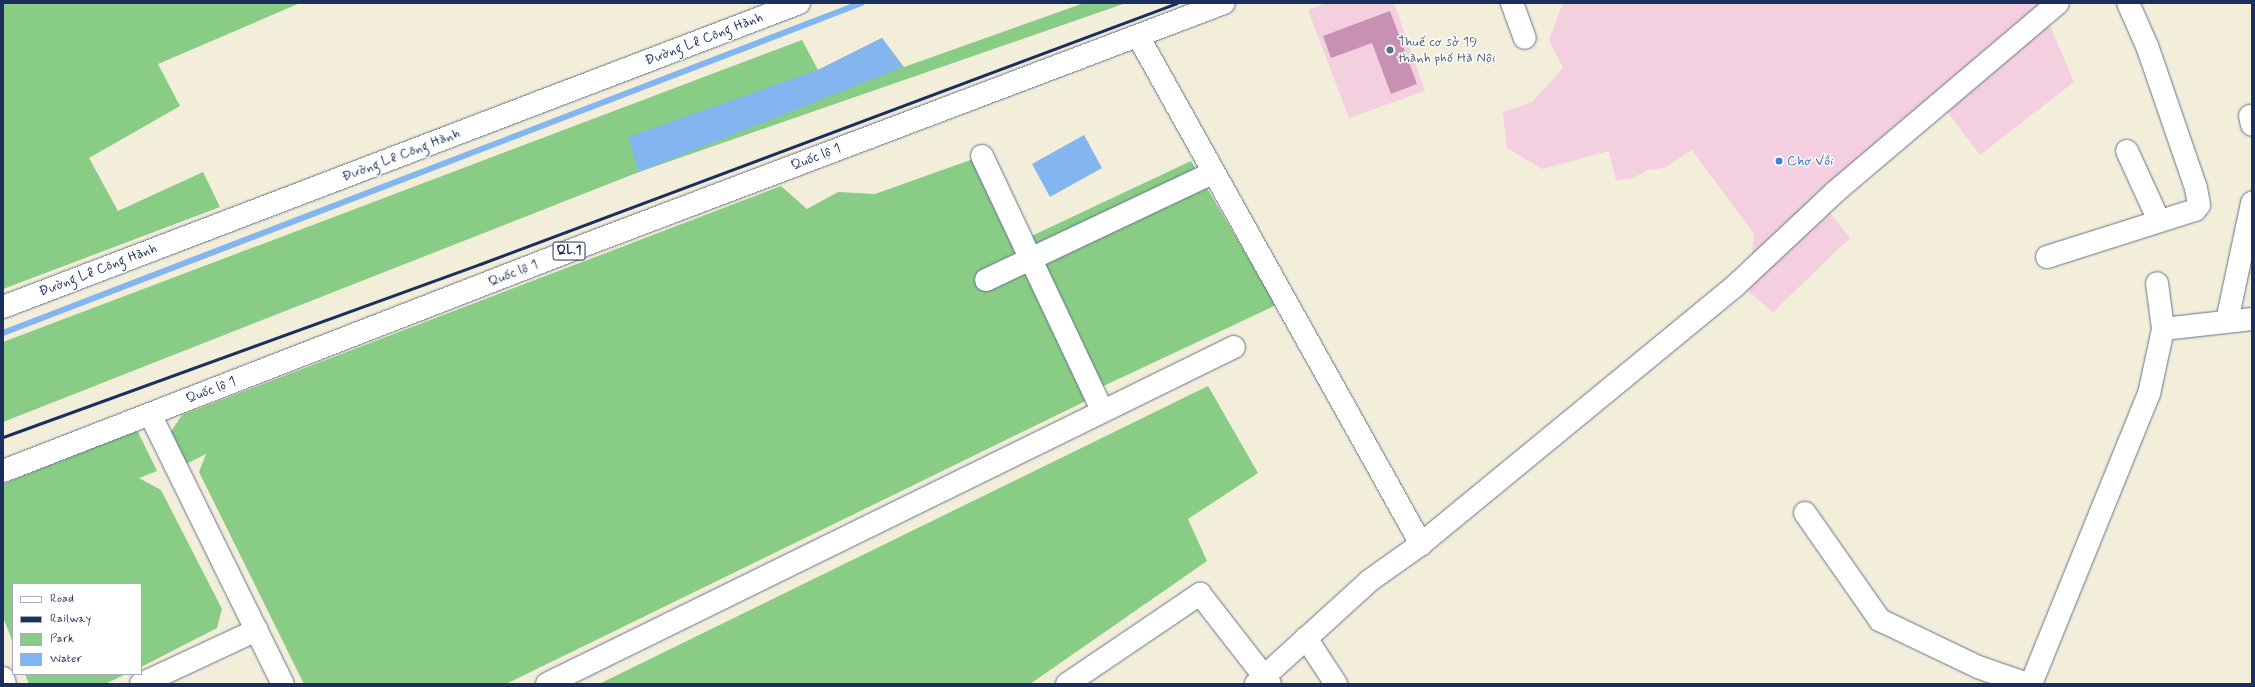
<!DOCTYPE html>
<html>
<head>
<meta charset="utf-8">
<style>
	body { margin:0 }
	#map { position:relative; width:2255px; height:687px; overflow:hidden; background:#f2eeda; font-family:Mynerve,sans-serif }
	div>[style] { position:absolute }
	.built>* { inset:0; background:#f3cfdf }
	.green>* { inset:0; background:#88cc85 }
	.water>* { inset:0; background:#83b5f0 }
	.stream>* { height:5.5px; margin:-2.75px; padding:0 2.75px; transform-origin:2.75px; border-radius:2.75px; background:#83b5f0 }
	.building>* { inset:0; background:#c891b3 }
	.roads { filter:drop-shadow(0 0 1px #667289) drop-shadow(0 0 1px #667289) }
	.minor>* { height:22px; margin:-11px; padding:0 11px; transform-origin:11px; border-radius:11px; background:#fff }
	.highway>* { height:22px; margin:-11px; padding:0 11px; transform-origin:11px; border-radius:11px; background:#fff }
	.rail>* { height:3px; margin:-1.5px; padding:0 1.5px; transform-origin:1.5px; border-radius:1.5px; background:#1b2f5e }
	.dots>* { width:11px; height:11px; translate:-50% -50%; box-sizing:border-box; border:2px solid #fff; border-radius:50% }
	span { translate:-50% -50%; white-space:nowrap; text-align:center; line-height:1.15; -webkit-text-stroke:3px #fff; paint-order:stroke }
	.shield-label span { padding:1px 3px; background:#fff; border:1px solid; border-radius:3px; -webkit-text-stroke-width:0 }
	.shield-label { font-size:13px; color:#1b2f5e; font-weight:700 }
	.street-label { font-size:14px; color:#1b2f5e }
	.service-label { font-size:14px; color:#4e5e75 }
	.left { translate:0 -50%; text-align:left }
	.shop-label { font-size:14px; color:#366cbe }
	.frame { position:absolute; inset:0; border:4px solid #1b2f5e; pointer-events:none }
	.legend { position:absolute; left:12px; top:583px; width:130px; height:92px; box-sizing:border-box; background:#fff; border:1px solid #a4acbf; margin:0; padding:5px 7px; list-style:none; font-size:12px; color:#1b2f5e }
	.legend li { display:flex; align-items:center; gap:8px; height:20px }
	.legend b { width:20px; border:1px solid #a4acbf }
</style>
</head>
<body>
<div id="map">
	<div class="built">
		<i style="clip-path:polygon(1327px 3px,1394px 3px,1425px 91px,1349px 118px,1308px 10px)"></i>
		<i style="clip-path:polygon(1563px 3px,2040px 3px,2074px 82px,1980px 155px,1937px 98px,1815px 194px,1850px 238px,1773px 312px,1748px 291px,1754px 234px,1692px 150px,1664px 168px,1647px 170px,1634px 178px,1616px 180px,1609px 151px,1542px 169px,1507px 148px,1503px 112px,1532px 102px,1563px 68px,1549px 40px)"></i>
	</div>
	<div class="green">
		<i style="clip-path:polygon(3px 3px,300px 3px,158px 64px,180px 106px,89px 158px,118px 211px,203px 172px,220px 207px,3px 289px)"></i>
		<i style="clip-path:polygon(1084px 3px,1126px 3px,639px 172px,3px 422px,3px 342px,802px 40px,818px 70px,882px 38px,904px 67px)"></i>
		<i style="clip-path:polygon(976px 158px,1092px 398px,506px 684px,304px 684px,199px 472px,206px 454px,186px 464px,170px 433px,182px 415px,781px 186px,807px 209px,838px 192px,875px 194px)"></i>
		<i style="clip-path:polygon(1191px 161px,1276px 305px,1095px 390px,1023px 240px)"></i>
		<i style="clip-path:polygon(1208px 386px,1258px 473px,1188px 519px,1207px 561px,1030px 684px,599px 684px)"></i>
		<i style="clip-path:polygon(137px 430px,157px 471px,139px 478px,161px 490px,222px 609px,217px 628px,141px 667px,141px 584px,13px 584px,13px 643px,3px 617px,3px 484px)"></i>
		<i style="clip-path:polygon(25px 674px,126px 674px,105px 684px,29px 684px)"></i>
	</div>
	<div class="water">
		<i style="clip-path:polygon(882px 38px,903px 67px,639px 172px,628px 137px,818px 70px)"></i>
		<i style="clip-path:polygon(1084px 135px,1102px 168px,1050px 197px,1032px 164px)"></i>
	</div>
	<div class="stream">
		<i style="left:3px;top:333px;width:920px;rotate:-21.02deg"></i>
	</div>
	<div class="building">
		<i style="clip-path:polygon(1390px 11px,1417px 84px,1391px 94px,1372px 43px,1331px 58px,1323px 36px)"></i>
	</div>
	<div class="roads">
		<div class="minor">
			<i style="left:1512px;top:3px;width:37px;rotate:70deg"></i>
			<i style="left:1138px;top:36px;width:582px;rotate:60.88deg"></i>
			<i style="left:2250px;top:116px;width:9px;rotate:77deg"></i>
			<i style="left:2127px;top:151px;width:77px;rotate:65.4deg"></i>
			<i style="left:982px;top:156px;width:271px;rotate:64.7deg"></i>
			<i style="left:2047px;top:257px;width:155px;rotate:-17.6deg"></i>
			<i style="left:2195px;top:210px;width:6px;rotate:-51deg"></i>
			<i style="left:2199px;top:205px;width:17px;rotate:-100deg"></i>
			<i style="left:2196px;top:188px;width:150px;rotate:-109deg"></i>
			<i style="left:2147px;top:46px;width:47px;rotate:-113.8deg"></i>
			<i style="left:986px;top:280px;width:252px;rotate:-25.3deg"></i>
			<i style="left:3px;top:307px;width:852px;rotate:-20.9deg"></i>
			<i style="left:2227px;top:321px;width:121px;rotate:-78deg"></i>
			<i style="left:2163px;top:329px;width:90px;rotate:-6.4deg"></i>
			<i style="left:150px;top:414px;width:301px;rotate:63.8deg"></i>
			<i style="left:1805px;top:513px;width:131px;rotate:55deg"></i>
			<i style="left:1880px;top:620px;width:109px;rotate:25.6deg"></i>
			<i style="left:1978px;top:667px;width:52px;rotate:19.1deg"></i>
			<i style="left:1306px;top:638px;width:55px;rotate:56.9deg"></i>
			<i style="left:3px;top:678px;width:6px;rotate:72deg"></i>
			<i style="left:141px;top:684px;width:128px;rotate:-25deg"></i>
			<i style="left:547px;top:684px;width:765px;rotate:-26.13deg"></i>
			<i style="left:1067px;top:684px;width:161px;rotate:-34.1deg"></i>
			<i style="left:1200px;top:594px;width:114px;rotate:52.1deg"></i>
			<i style="left:1256px;top:684px;width:153px;rotate:-42.3deg"></i>
			<i style="left:1369px;top:581px;width:64px;rotate:-35.4deg"></i>
			<i style="left:1421px;top:544px;width:406px;rotate:-39.4deg"></i>
			<i style="left:1735px;top:286px;width:137px;rotate:-43.2deg"></i>
			<i style="left:1835px;top:192px;width:292px;rotate:-40.3deg"></i>
			<i style="left:2031px;top:684px;width:313px;rotate:-67.9deg"></i>
			<i style="left:2149px;top:394px;width:66px;rotate:-77.8deg"></i>
			<i style="left:2163px;top:329px;width:46px;rotate:-97.4deg"></i>
		</div>
		<div class="highway">
			<i style="left:3px;top:471px;width:624px;rotate:-21.22deg"></i>
			<i style="left:585px;top:245px;width:683px;rotate:-20.74deg"></i>
		</div>
	</div>
	<div class="rail">
		<i style="left:3px;top:437px;width:507px;rotate:-19.93deg"></i>
		<i style="left:480px;top:264px;width:744px;rotate:-20.53deg"></i>
	</div>
	<div class="dots">
		<i style="left:1390px;top:50px;background:#5c6f8a"></i>
		<i style="left:1779px;top:161px;background:#3f7fe0"></i>
	</div>
	<div class="shield-label">
		<span style="left:569px;top:251px">QL.1</span>
	</div>
	<div class="street-label">
		<span style="left:704px;top:39px;rotate:-21deg">Đường Lê Công Hành</span>
		<span style="left:401px;top:155px;rotate:-21deg">Đường Lê Công Hành</span>
		<span style="left:816px;top:157px;rotate:-21deg">Quốc lộ 1</span>
		<span style="left:98px;top:270px;rotate:-21deg">Đường Lê Công Hành</span>
		<span style="left:513px;top:273px;rotate:-21deg">Quốc lộ 1</span>
		<span style="left:211px;top:390px;rotate:-21deg">Quốc lộ 1</span>
	</div>
	<div class="service-label">
		<span class="left" style="left:1398px;top:50px">Thuế cơ sở 19<br>thành phố Hà Nội</span>
	</div>
	<div class="shop-label">
		<span class="left" style="left:1787px;top:161px">Chợ Vồi</span>
	</div>
	<div class="frame"></div>
	<ul class="legend">
	<li><b style="height:5px;background:#fff"></b>Road</li>
	<li><b style="height:5px;background:#1b2f5e"></b>Railway</li>
	<li><b style="height:11px;background:#88cc85"></b>Park</li>
	<li><b style="height:11px;background:#83b5f0"></b>Water</li>
	</ul>
</div>
</body>
</html>
